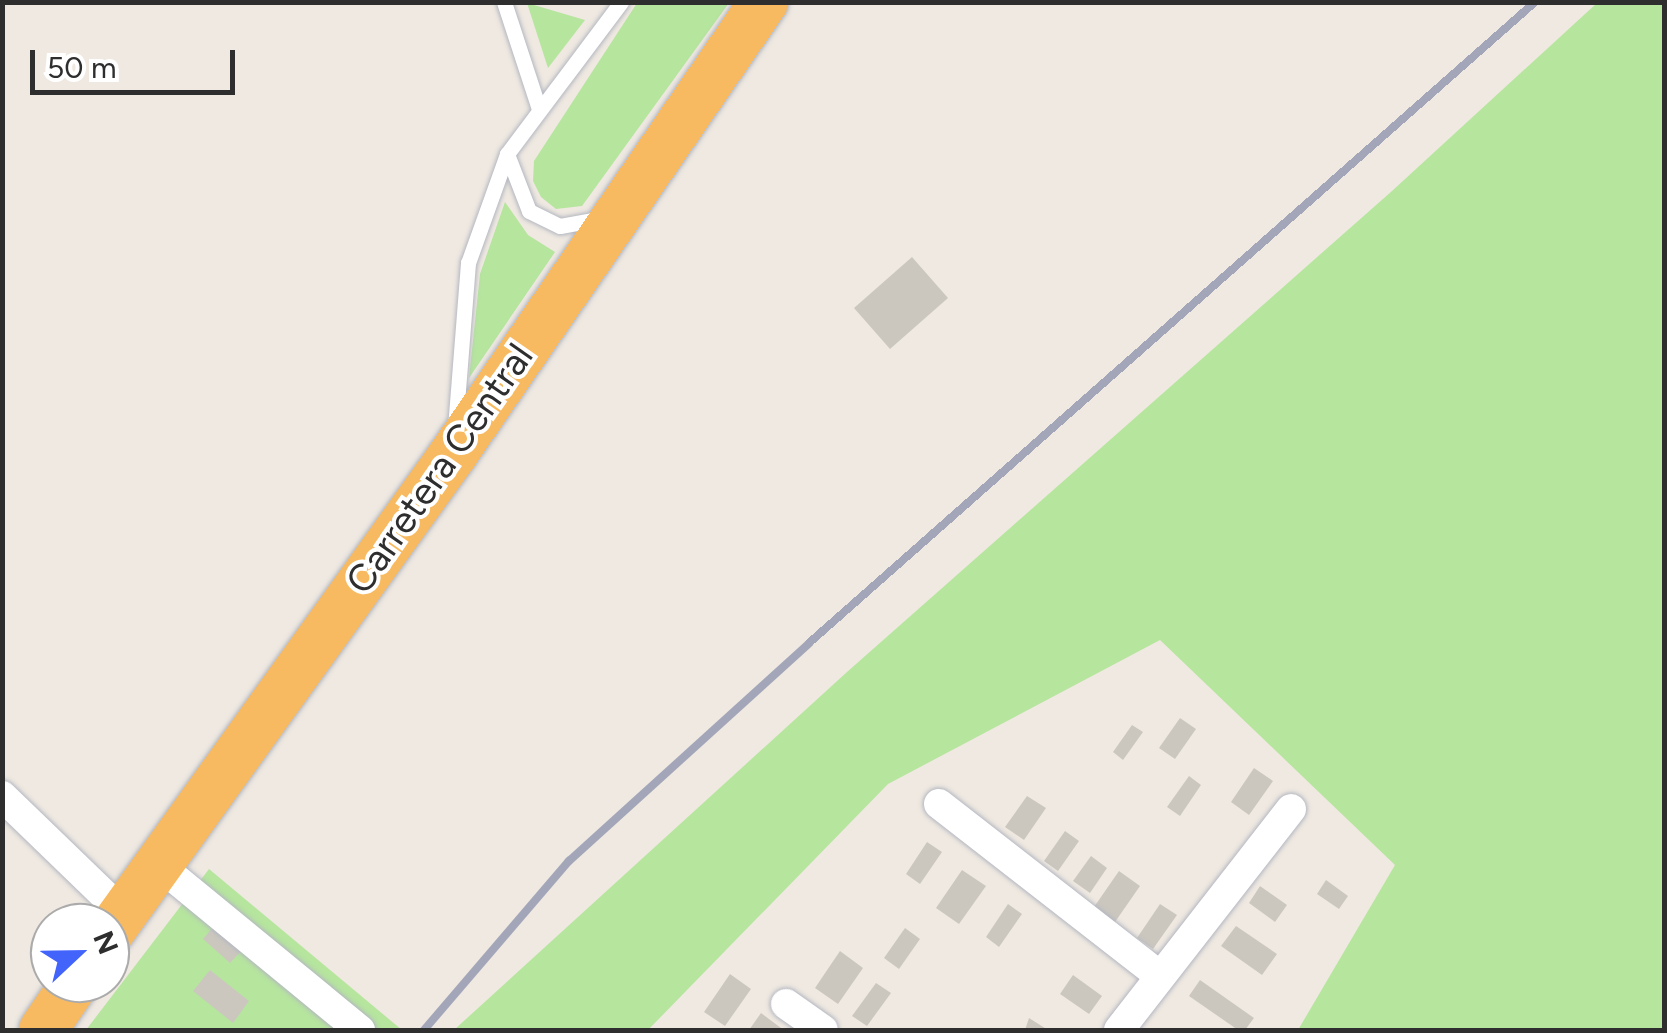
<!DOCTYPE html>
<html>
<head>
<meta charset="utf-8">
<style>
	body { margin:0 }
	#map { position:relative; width:1667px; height:1033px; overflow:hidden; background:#efe9e1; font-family:Figtree,sans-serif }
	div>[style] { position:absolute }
	.green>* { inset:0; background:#b6e59e }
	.building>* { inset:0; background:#cbc7bf }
	.roads { filter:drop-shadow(0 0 2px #b4b7c1) drop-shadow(0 0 2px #b4b7c1) }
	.service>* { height:15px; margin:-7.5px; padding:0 7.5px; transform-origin:7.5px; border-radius:7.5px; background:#fff }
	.minor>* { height:30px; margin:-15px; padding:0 15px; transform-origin:15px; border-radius:15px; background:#fff }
	.trunk>* { height:48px; margin:-24px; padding:0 24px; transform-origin:24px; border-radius:24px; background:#f8ba60 }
	.rail>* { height:8px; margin:-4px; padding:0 4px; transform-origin:4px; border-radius:4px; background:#a3a6b8 }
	span { translate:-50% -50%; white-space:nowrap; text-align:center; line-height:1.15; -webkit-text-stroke:8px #fff; paint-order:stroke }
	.street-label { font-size:38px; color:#2e2e2e }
	.frame { position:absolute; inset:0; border:5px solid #2e2e2e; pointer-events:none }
	.north { position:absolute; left:30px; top:903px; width:100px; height:100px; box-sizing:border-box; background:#fff; border:2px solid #ababab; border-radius:50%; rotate:68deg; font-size:28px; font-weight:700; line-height:40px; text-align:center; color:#2e2e2e }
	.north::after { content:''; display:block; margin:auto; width:35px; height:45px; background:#4264fb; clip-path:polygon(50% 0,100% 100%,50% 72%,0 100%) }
	.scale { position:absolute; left:30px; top:50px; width:205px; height:45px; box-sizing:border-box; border:5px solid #2e2e2e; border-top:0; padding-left:12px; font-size:30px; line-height:35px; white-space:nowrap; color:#2e2e2e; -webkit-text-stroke:8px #fff; paint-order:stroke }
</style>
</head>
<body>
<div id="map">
	<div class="green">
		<i style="clip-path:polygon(527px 3px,585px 20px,548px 68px)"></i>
		<i style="clip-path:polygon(637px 3px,729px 3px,582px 206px,556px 209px,541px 197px,533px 181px,534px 161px)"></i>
		<i style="clip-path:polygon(1597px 3px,1664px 3px,1664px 1030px,1298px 1030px,1395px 865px,1160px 640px,888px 784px,648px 1030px,454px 1030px,847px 672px,1392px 191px)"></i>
		<i style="clip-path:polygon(505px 202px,528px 235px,555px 252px,469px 378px,480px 274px)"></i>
		<i style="clip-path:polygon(209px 869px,402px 1030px,86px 1030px)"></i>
	</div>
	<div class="building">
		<i style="clip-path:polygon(912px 257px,948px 298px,890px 349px,854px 308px)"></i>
		<i style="clip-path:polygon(1180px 718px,1196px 729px,1175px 759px,1159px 748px)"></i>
		<i style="clip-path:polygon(1132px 725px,1143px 732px,1123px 760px,1113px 752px)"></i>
		<i style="clip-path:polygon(1254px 768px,1273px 781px,1249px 815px,1231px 802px)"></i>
		<i style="clip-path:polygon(1189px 776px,1201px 785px,1180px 816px,1167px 807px)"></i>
		<i style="clip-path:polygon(1027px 796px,1046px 808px,1024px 840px,1005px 827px)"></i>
		<i style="clip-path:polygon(1065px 831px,1079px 841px,1058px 871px,1044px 861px)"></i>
		<i style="clip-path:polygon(927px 842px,942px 852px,920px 884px,906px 874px)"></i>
		<i style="clip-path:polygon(1091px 856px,1107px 868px,1090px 893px,1073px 881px)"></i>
		<i style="clip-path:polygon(962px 870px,986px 886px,959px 924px,936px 908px)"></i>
		<i style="clip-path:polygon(1119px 871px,1140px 886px,1115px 922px,1094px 907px)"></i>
		<i style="clip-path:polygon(1326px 880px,1348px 896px,1339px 909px,1317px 894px)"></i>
		<i style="clip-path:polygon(1260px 886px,1287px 905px,1275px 922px,1249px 903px)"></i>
		<i style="clip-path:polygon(1008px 904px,1022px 914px,999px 947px,986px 937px)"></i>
		<i style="clip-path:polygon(1160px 904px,1177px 915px,1153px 949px,1137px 938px)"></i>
		<i style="clip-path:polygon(214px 926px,242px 950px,230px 963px,203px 939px)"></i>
		<i style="clip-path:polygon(1236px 926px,1277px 954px,1262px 975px,1221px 946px)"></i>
		<i style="clip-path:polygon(905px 928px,920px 939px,899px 969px,884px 958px)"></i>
		<i style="clip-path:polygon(840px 951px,863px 968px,838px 1004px,815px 988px)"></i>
		<i style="clip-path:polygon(210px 970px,249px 1001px,233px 1023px,193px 991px)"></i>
		<i style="clip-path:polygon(730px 974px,751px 989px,725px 1026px,704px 1012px)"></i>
		<i style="clip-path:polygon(1073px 975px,1102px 996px,1089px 1014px,1060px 994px)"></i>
		<i style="clip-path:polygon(1200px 980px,1254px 1018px,1245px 1030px,1238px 1030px,1189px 996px)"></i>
		<i style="clip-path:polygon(876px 983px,891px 993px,867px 1026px,852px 1016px)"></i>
		<i style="clip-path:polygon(761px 1013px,781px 1028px,780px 1030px,749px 1030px)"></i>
		<i style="clip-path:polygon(1029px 1018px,1048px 1030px,1025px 1030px)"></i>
	</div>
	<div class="roads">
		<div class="service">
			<i style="left:504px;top:2px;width:113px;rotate:71.9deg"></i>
			<i style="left:507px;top:154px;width:61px;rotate:68.9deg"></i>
			<i style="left:529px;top:211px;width:34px;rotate:26deg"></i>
			<i style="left:560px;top:226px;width:45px;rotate:-10.3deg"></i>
			<i style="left:455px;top:428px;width:166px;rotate:-85.5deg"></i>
			<i style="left:468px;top:263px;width:116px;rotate:-70.3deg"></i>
			<i style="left:507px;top:154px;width:190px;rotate:-53.1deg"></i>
		</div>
		<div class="minor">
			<i style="left:2px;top:796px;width:168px;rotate:44deg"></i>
			<i style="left:939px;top:804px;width:280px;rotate:37.9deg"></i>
			<i style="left:160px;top:866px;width:259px;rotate:39.4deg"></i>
			<i style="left:786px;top:1004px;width:45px;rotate:35.1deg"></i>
			<i style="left:1119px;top:1030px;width:280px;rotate:-52.1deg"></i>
		</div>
		<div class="trunk">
			<i style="left:110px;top:932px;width:586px;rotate:-54.3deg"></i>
			<i style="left:452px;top:456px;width:551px;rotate:-55.5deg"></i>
			<i style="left:43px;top:1030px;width:57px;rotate:-55.8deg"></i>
		</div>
	</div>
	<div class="rail">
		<i style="left:424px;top:1030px;width:223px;rotate:-49.4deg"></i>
		<i style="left:569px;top:861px;width:324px;rotate:-42.2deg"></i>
		<i style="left:809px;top:643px;width:968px;rotate:-41.44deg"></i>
	</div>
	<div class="street-label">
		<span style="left:440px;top:469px;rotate:-55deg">Carretera Central</span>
	</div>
	<div class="frame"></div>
	<div class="north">N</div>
	<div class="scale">50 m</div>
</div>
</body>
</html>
